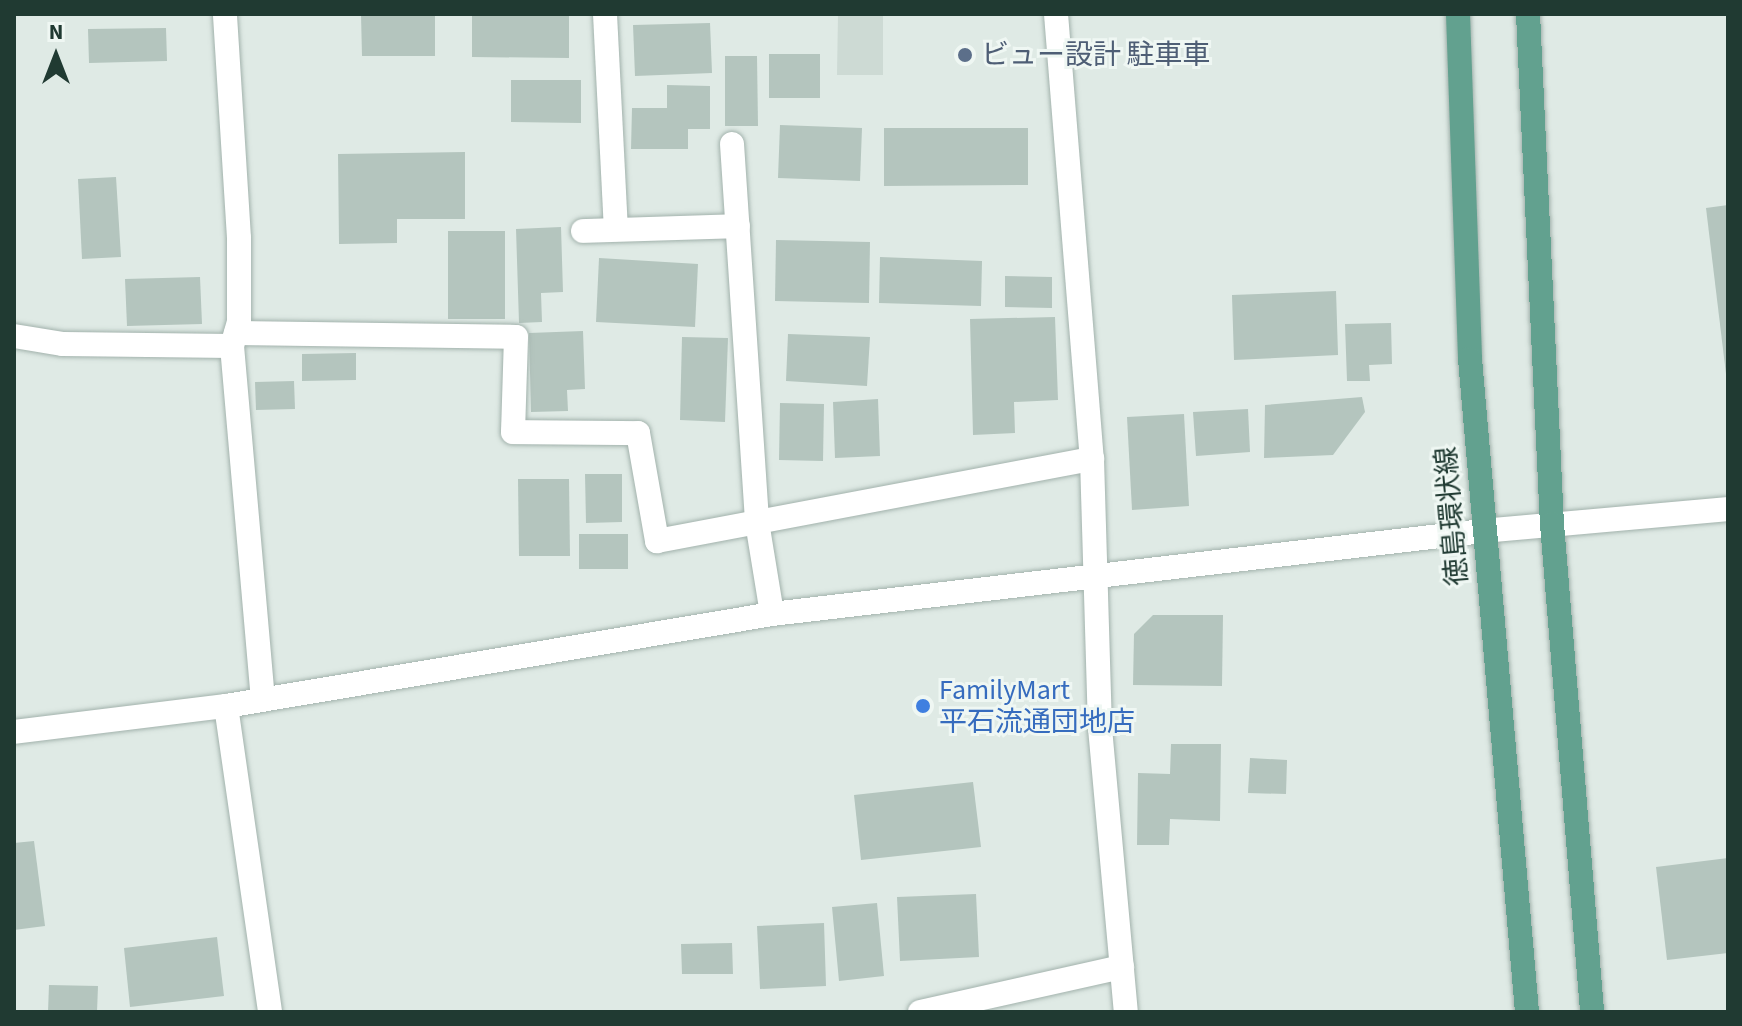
<!DOCTYPE html>
<html>
<head>
<meta charset="utf-8">
<style>
	body { margin:0 }
	#map { position:relative; width:1742px; height:1026px; overflow:hidden; background:#dfeae5; font-family:"Source Sans 3","Noto Sans JP",sans-serif }
	div>[style] { position:absolute }
	.built>* { inset:0; background:#cddad4 }
	.building>* { inset:0; background:#b4c5be }
	.roads { filter:drop-shadow(0 0 2px #a2b2ac) drop-shadow(0 0 2px #a2b2ac) }
	.street>* { height:24px; margin:-12px; padding:0 12px; transform-origin:12px; border-radius:12px; background:#fff }
	.secondary>* { height:24px; margin:-12px; padding:0 12px; transform-origin:12px; border-radius:12px; background:#fff }
	.primary>* { height:24px; margin:-12px; padding:0 12px; transform-origin:12px; border-radius:12px; background:#62a18f }
	.dots>* { width:22px; height:22px; translate:-50% -50%; box-sizing:border-box; border:4px solid #eff7f3; border-radius:50% }
	span { translate:-50% -50%; white-space:nowrap; text-align:center; line-height:1.15; -webkit-text-stroke:6px #eff7f3; paint-order:stroke }
	.service-label { font-size:28px; color:#4e5e75 }
	.left { translate:0 -50%; text-align:left }
	.street-label { font-size:28px; color:#203a32 }
	.shop-label { font-size:28px; color:#366cbe }
	.frame { position:absolute; inset:0; border:16px solid #203a32; pointer-events:none }
	.north { position:absolute; left:16px; top:16px; width:80px; height:80px; -webkit-text-stroke:6px #eff7f3; paint-order:stroke; rotate:0deg; font-size:22px; font-weight:700; line-height:32px; text-align:center; color:#203a32 }
	.north::after { content:''; display:block; margin:auto; width:28px; height:36px; background:#203a32; clip-path:polygon(50% 0,100% 100%,50% 72%,0 100%) }
</style>
</head>
<body>
<div id="map">
	<div class="built">
		<i style="clip-path:polygon(838px 14px,883px 14px,883px 75px,837px 75px)"></i>
	</div>
	<div class="building">
		<i style="clip-path:polygon(361px 14px,435px 14px,435px 56px,362px 56px)"></i>
		<i style="clip-path:polygon(472px 14px,569px 14px,569px 58px,472px 57px)"></i>
		<i style="clip-path:polygon(710px 23px,712px 73px,635px 76px,633px 25px)"></i>
		<i style="clip-path:polygon(166px 28px,167px 61px,89px 63px,88px 29px)"></i>
		<i style="clip-path:polygon(769px 54px,820px 54px,820px 98px,769px 98px)"></i>
		<i style="clip-path:polygon(725px 56px,757px 56px,758px 126px,725px 126px)"></i>
		<i style="clip-path:polygon(511px 80px,581px 80px,581px 123px,511px 122px)"></i>
		<i style="clip-path:polygon(667px 85px,710px 86px,710px 129px,688px 129px,688px 149px,631px 149px,632px 108px,667px 108px)"></i>
		<i style="clip-path:polygon(780px 125px,862px 128px,860px 181px,778px 178px)"></i>
		<i style="clip-path:polygon(884px 128px,1028px 128px,1028px 185px,884px 186px)"></i>
		<i style="clip-path:polygon(465px 152px,465px 219px,397px 219px,397px 243px,339px 244px,338px 154px)"></i>
		<i style="clip-path:polygon(116px 177px,121px 257px,82px 259px,78px 179px)"></i>
		<i style="clip-path:polygon(1728px 205px,1728px 373px,1726px 374px,1706px 208px)"></i>
		<i style="clip-path:polygon(561px 227px,563px 292px,541px 293px,542px 322px,519px 323px,516px 229px)"></i>
		<i style="clip-path:polygon(448px 231px,505px 231px,505px 319px,448px 319px)"></i>
		<i style="clip-path:polygon(776px 240px,870px 242px,869px 303px,775px 301px)"></i>
		<i style="clip-path:polygon(880px 257px,982px 261px,981px 306px,879px 303px)"></i>
		<i style="clip-path:polygon(599px 258px,698px 264px,695px 327px,596px 322px)"></i>
		<i style="clip-path:polygon(1005px 276px,1052px 277px,1052px 308px,1005px 307px)"></i>
		<i style="clip-path:polygon(200px 277px,202px 324px,127px 326px,125px 279px)"></i>
		<i style="clip-path:polygon(1336px 291px,1338px 355px,1234px 360px,1232px 295px)"></i>
		<i style="clip-path:polygon(1055px 317px,1058px 400px,1014px 402px,1015px 433px,973px 435px,970px 319px)"></i>
		<i style="clip-path:polygon(1391px 323px,1392px 364px,1369px 365px,1370px 381px,1347px 381px,1345px 324px)"></i>
		<i style="clip-path:polygon(583px 331px,585px 389px,567px 390px,568px 411px,531px 412px,529px 333px)"></i>
		<i style="clip-path:polygon(788px 334px,870px 337px,867px 386px,786px 381px)"></i>
		<i style="clip-path:polygon(682px 337px,728px 338px,725px 422px,680px 420px)"></i>
		<i style="clip-path:polygon(356px 353px,356px 380px,302px 381px,302px 354px)"></i>
		<i style="clip-path:polygon(294px 381px,295px 409px,256px 410px,255px 382px)"></i>
		<i style="clip-path:polygon(1362px 397px,1365px 412px,1333px 455px,1264px 458px,1265px 405px)"></i>
		<i style="clip-path:polygon(878px 399px,880px 456px,835px 458px,833px 402px)"></i>
		<i style="clip-path:polygon(780px 403px,824px 404px,823px 461px,779px 460px)"></i>
		<i style="clip-path:polygon(1248px 409px,1250px 452px,1196px 456px,1193px 412px)"></i>
		<i style="clip-path:polygon(1184px 414px,1189px 506px,1132px 510px,1127px 417px)"></i>
		<i style="clip-path:polygon(585px 474px,622px 474px,622px 522px,586px 523px)"></i>
		<i style="clip-path:polygon(518px 479px,569px 479px,570px 556px,519px 556px)"></i>
		<i style="clip-path:polygon(579px 534px,628px 534px,628px 569px,579px 569px)"></i>
		<i style="clip-path:polygon(1153px 615px,1223px 615px,1222px 686px,1133px 685px,1134px 634px)"></i>
		<i style="clip-path:polygon(1171px 744px,1221px 744px,1220px 821px,1170px 819px,1169px 845px,1137px 845px,1138px 773px,1170px 774px)"></i>
		<i style="clip-path:polygon(1250px 758px,1287px 760px,1286px 794px,1248px 793px)"></i>
		<i style="clip-path:polygon(973px 782px,981px 847px,861px 860px,854px 795px)"></i>
		<i style="clip-path:polygon(34px 841px,45px 926px,14px 930px,14px 843px)"></i>
		<i style="clip-path:polygon(1728px 858px,1728px 953px,1667px 960px,1656px 867px)"></i>
		<i style="clip-path:polygon(976px 894px,979px 957px,900px 961px,897px 897px)"></i>
		<i style="clip-path:polygon(877px 903px,884px 976px,839px 981px,832px 907px)"></i>
		<i style="clip-path:polygon(824px 923px,826px 986px,760px 989px,757px 926px)"></i>
		<i style="clip-path:polygon(217px 937px,224px 996px,130px 1007px,124px 948px)"></i>
		<i style="clip-path:polygon(732px 943px,733px 974px,682px 974px,681px 944px)"></i>
		<i style="clip-path:polygon(49px 985px,98px 986px,97px 1012px,48px 1012px)"></i>
	</div>
	<div class="roads">
		<div class="street">
			<i style="left:605px;top:14px;width:215px;rotate:87.1deg"></i>
			<i style="left:1056px;top:14px;width:446px;rotate:85.4deg"></i>
			<i style="left:1092px;top:459px;width:269px;rotate:88.3deg"></i>
			<i style="left:1100px;top:728px;width:285px;rotate:84.8deg"></i>
			<i style="left:732px;top:144px;width:379px;rotate:86.2deg"></i>
			<i style="left:757px;top:522px;width:93px;rotate:80.7deg"></i>
			<i style="left:583px;top:231px;width:155px;rotate:-1.8deg"></i>
			<i style="left:236px;top:333px;width:280px;rotate:0.8deg"></i>
			<i style="left:516px;top:337px;width:95px;rotate:91.8deg"></i>
			<i style="left:513px;top:432px;width:125px;rotate:0.5deg"></i>
			<i style="left:638px;top:433px;width:110px;rotate:80deg"></i>
			<i style="left:657px;top:541px;width:443px;rotate:-10.7deg"></i>
			<i style="left:14px;top:336px;width:50px;rotate:9.3deg"></i>
			<i style="left:63px;top:344px;width:169px;rotate:0.7deg"></i>
			<i style="left:232px;top:346px;width:25px;rotate:-74deg"></i>
			<i style="left:239px;top:322px;width:84px;rotate:-90deg"></i>
			<i style="left:239px;top:238px;width:224px;rotate:-93.6deg"></i>
			<i style="left:232px;top:346px;width:352px;rotate:85deg"></i>
			<i style="left:226px;top:706px;width:309px;rotate:81.8deg"></i>
			<i style="left:920px;top:1012px;width:207px;rotate:-12.6deg"></i>
		</div>
		<div class="secondary">
			<i style="left:14px;top:732px;width:214px;rotate:-7deg"></i>
			<i style="left:226px;top:706px;width:554px;rotate:-9.56deg"></i>
			<i style="left:772px;top:614px;width:716px;rotate:-6.66deg"></i>
			<i style="left:1483px;top:531px;width:246px;rotate:-5.1deg"></i>
		</div>
		<div class="primary">
			<i style="left:1458px;top:14px;width:345px;rotate:88deg"></i>
			<i style="left:1470px;top:359px;width:655px;rotate:85.01deg"></i>
			<i style="left:1528px;top:14px;width:511px;rotate:87.31deg"></i>
			<i style="left:1552px;top:524px;width:490px;rotate:85.3deg"></i>
		</div>
	</div>
	<div class="dots">
		<i style="left:965px;top:55px;background:#5c6f8a"></i>
		<i style="left:923px;top:706px;background:#3f7fe0"></i>
	</div>
	<div class="service-label">
		<span class="left" style="left:981px;top:55px">ビュー設計 駐車車</span>
	</div>
	<div class="street-label">
		<span style="left:1452px;top:516px;rotate:-95deg">徳島環状線</span>
	</div>
	<div class="shop-label">
		<span class="left" style="left:939px;top:706px">FamilyMart<br>平石流通団地店</span>
	</div>
	<div class="frame"></div>
	<div class="north">N</div>
</div>
</body>
</html>
